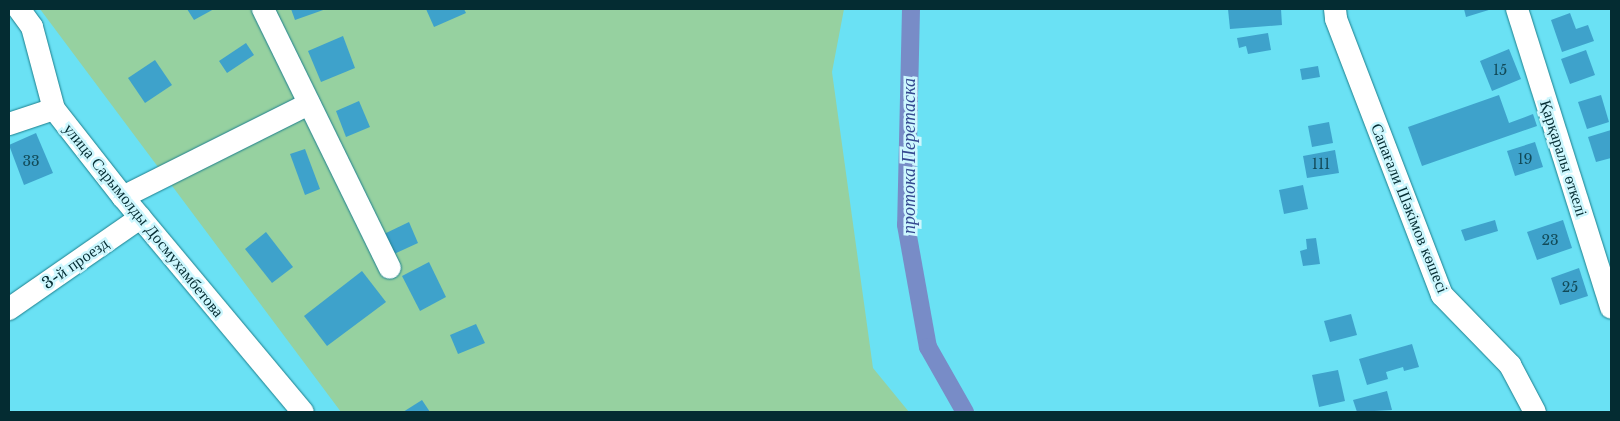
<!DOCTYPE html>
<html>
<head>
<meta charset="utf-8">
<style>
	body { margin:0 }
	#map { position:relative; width:1620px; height:421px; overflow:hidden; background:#6ae1f4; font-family:"Libre Baskerville",serif }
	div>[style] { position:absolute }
	.green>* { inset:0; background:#96d1a0 }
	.canal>* { height:18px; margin:-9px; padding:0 9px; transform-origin:9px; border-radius:9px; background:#788cc7 }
	.building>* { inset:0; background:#3ea2cb }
	.roads { filter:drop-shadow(0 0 1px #1c7f8d) drop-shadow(0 0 1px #1c7f8d) }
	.minor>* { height:22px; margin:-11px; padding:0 11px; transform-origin:11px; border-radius:11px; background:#fff }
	span { translate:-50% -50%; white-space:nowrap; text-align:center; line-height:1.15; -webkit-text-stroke:5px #cdf7fe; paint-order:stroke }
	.number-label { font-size:14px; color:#124a58 }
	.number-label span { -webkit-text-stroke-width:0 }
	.street-label { font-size:16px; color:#042c32 }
	.water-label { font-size:18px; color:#344890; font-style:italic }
	.frame { position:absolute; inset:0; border:10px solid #042c32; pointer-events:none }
</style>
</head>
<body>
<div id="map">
	<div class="green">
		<i style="clip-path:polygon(40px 9px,844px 9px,832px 72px,873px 368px,909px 412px,341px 412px)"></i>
	</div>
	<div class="canal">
		<i style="left:911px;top:9px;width:216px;rotate:91.3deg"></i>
		<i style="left:906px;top:225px;width:124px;rotate:79.8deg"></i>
		<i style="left:928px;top:347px;width:75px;rotate:60.4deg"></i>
	</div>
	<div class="building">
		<i style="clip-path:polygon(187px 9px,214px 9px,194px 20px)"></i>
		<i style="clip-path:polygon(291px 9px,326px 9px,295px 20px)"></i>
		<i style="clip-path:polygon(426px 9px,464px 9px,466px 13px,434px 27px)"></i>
		<i style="clip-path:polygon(1228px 9px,1281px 9px,1282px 25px,1230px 29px)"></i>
		<i style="clip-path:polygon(1464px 9px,1492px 9px,1466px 17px)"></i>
		<i style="clip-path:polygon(1570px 13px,1576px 29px,1588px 25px,1594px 41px,1562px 52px,1551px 20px)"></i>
		<i style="clip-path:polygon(1268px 33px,1271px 50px,1248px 54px,1246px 46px,1239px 48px,1237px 38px)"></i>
		<i style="clip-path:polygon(343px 36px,355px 68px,321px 82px,308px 51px)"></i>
		<i style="clip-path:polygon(246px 43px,254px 55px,227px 73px,219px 61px)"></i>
		<i style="clip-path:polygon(1509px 49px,1521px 79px,1492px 91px,1480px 61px)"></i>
		<i style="clip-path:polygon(1586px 50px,1595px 75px,1570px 84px,1561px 59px)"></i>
		<i style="clip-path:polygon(155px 60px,172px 85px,145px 103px,128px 78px)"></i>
		<i style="clip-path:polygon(1318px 66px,1320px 77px,1302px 80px,1300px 69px)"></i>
		<i style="clip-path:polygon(1499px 95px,1509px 123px,1533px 114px,1537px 126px,1422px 166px,1408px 127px)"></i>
		<i style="clip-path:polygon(1601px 95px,1609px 122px,1587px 129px,1578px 102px)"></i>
		<i style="clip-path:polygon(359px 101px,370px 127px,346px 137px,336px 111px)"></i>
		<i style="clip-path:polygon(1329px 122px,1333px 143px,1312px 147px,1308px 126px)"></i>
		<i style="clip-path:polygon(1611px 130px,1611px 158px,1596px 162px,1588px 137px)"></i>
		<i style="clip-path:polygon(36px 133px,53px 173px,24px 185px,9px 145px)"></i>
		<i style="clip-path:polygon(1535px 142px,1543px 167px,1515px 176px,1507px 151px)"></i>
		<i style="clip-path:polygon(305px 149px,320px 189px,305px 195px,290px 154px)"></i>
		<i style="clip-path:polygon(1335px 150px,1339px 173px,1307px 178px,1303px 156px)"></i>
		<i style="clip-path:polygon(1303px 185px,1308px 209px,1284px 214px,1279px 190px)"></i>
		<i style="clip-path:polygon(1495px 220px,1498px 231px,1465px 241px,1461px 230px)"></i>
		<i style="clip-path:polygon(1563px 220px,1572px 248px,1537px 260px,1527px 232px)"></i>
		<i style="clip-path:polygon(409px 222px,418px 243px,394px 254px,384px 234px)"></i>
		<i style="clip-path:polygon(266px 232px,293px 267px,272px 283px,245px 249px)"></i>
		<i style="clip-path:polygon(1316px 238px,1320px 264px,1303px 266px,1300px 251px,1307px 249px,1306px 239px)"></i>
		<i style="clip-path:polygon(429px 262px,446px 297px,420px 311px,402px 276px)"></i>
		<i style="clip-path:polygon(1579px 268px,1588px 296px,1560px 305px,1551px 278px)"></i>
		<i style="clip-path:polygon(362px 271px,386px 302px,327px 346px,304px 316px)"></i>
		<i style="clip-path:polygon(1351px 314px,1357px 335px,1330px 342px,1324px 321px)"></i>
		<i style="clip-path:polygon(476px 324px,485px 343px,458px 354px,450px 335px)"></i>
		<i style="clip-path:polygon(1412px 344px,1419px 367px,1404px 371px,1403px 367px,1386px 372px,1388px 379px,1367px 385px,1359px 359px)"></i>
		<i style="clip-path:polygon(1338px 370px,1345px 401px,1319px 407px,1312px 375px)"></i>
		<i style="clip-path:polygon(1387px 391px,1392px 410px,1357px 412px,1353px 400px)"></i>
		<i style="clip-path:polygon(422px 400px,430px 412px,403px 412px)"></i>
	</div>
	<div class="roads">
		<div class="minor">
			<i style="left:19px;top:9px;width:22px;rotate:54deg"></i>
			<i style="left:32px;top:27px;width:85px;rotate:75deg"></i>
			<i style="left:54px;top:109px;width:112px;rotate:51.9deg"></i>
			<i style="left:123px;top:197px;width:280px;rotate:50.1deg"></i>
			<i style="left:263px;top:9px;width:288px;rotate:63.9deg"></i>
			<i style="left:1335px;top:9px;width:10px;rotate:84deg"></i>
			<i style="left:1336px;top:19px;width:296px;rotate:69deg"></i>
			<i style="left:1442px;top:295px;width:98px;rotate:45.8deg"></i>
			<i style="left:1510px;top:365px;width:53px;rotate:62deg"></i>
			<i style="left:1517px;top:9px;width:313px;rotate:72.5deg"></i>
			<i style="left:9px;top:124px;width:47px;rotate:-18.4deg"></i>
			<i style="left:123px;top:197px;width:208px;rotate:-26.6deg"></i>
			<i style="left:9px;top:309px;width:160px;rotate:-34.8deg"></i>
		</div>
	</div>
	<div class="number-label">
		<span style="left:1500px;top:70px">15</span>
		<span style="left:1525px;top:159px">19</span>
		<span style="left:31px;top:161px">33</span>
		<span style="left:1321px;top:164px">111</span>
		<span style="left:1550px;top:240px">23</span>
		<span style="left:1570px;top:287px">25</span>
	</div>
	<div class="street-label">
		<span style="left:1564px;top:158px;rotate:72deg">Қарқаралы өткелі</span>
		<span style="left:1410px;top:208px;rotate:68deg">Сапағали Шәкімов көшесі</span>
		<span style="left:144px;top:220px;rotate:51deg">улица Сарымолды Досмухамбетова</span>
		<span style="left:75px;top:263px;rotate:-35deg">3-й проезд</span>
	</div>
	<div class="water-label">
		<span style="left:909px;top:156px;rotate:-90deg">протока Перетаска</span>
	</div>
	<div class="frame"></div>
</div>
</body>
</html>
